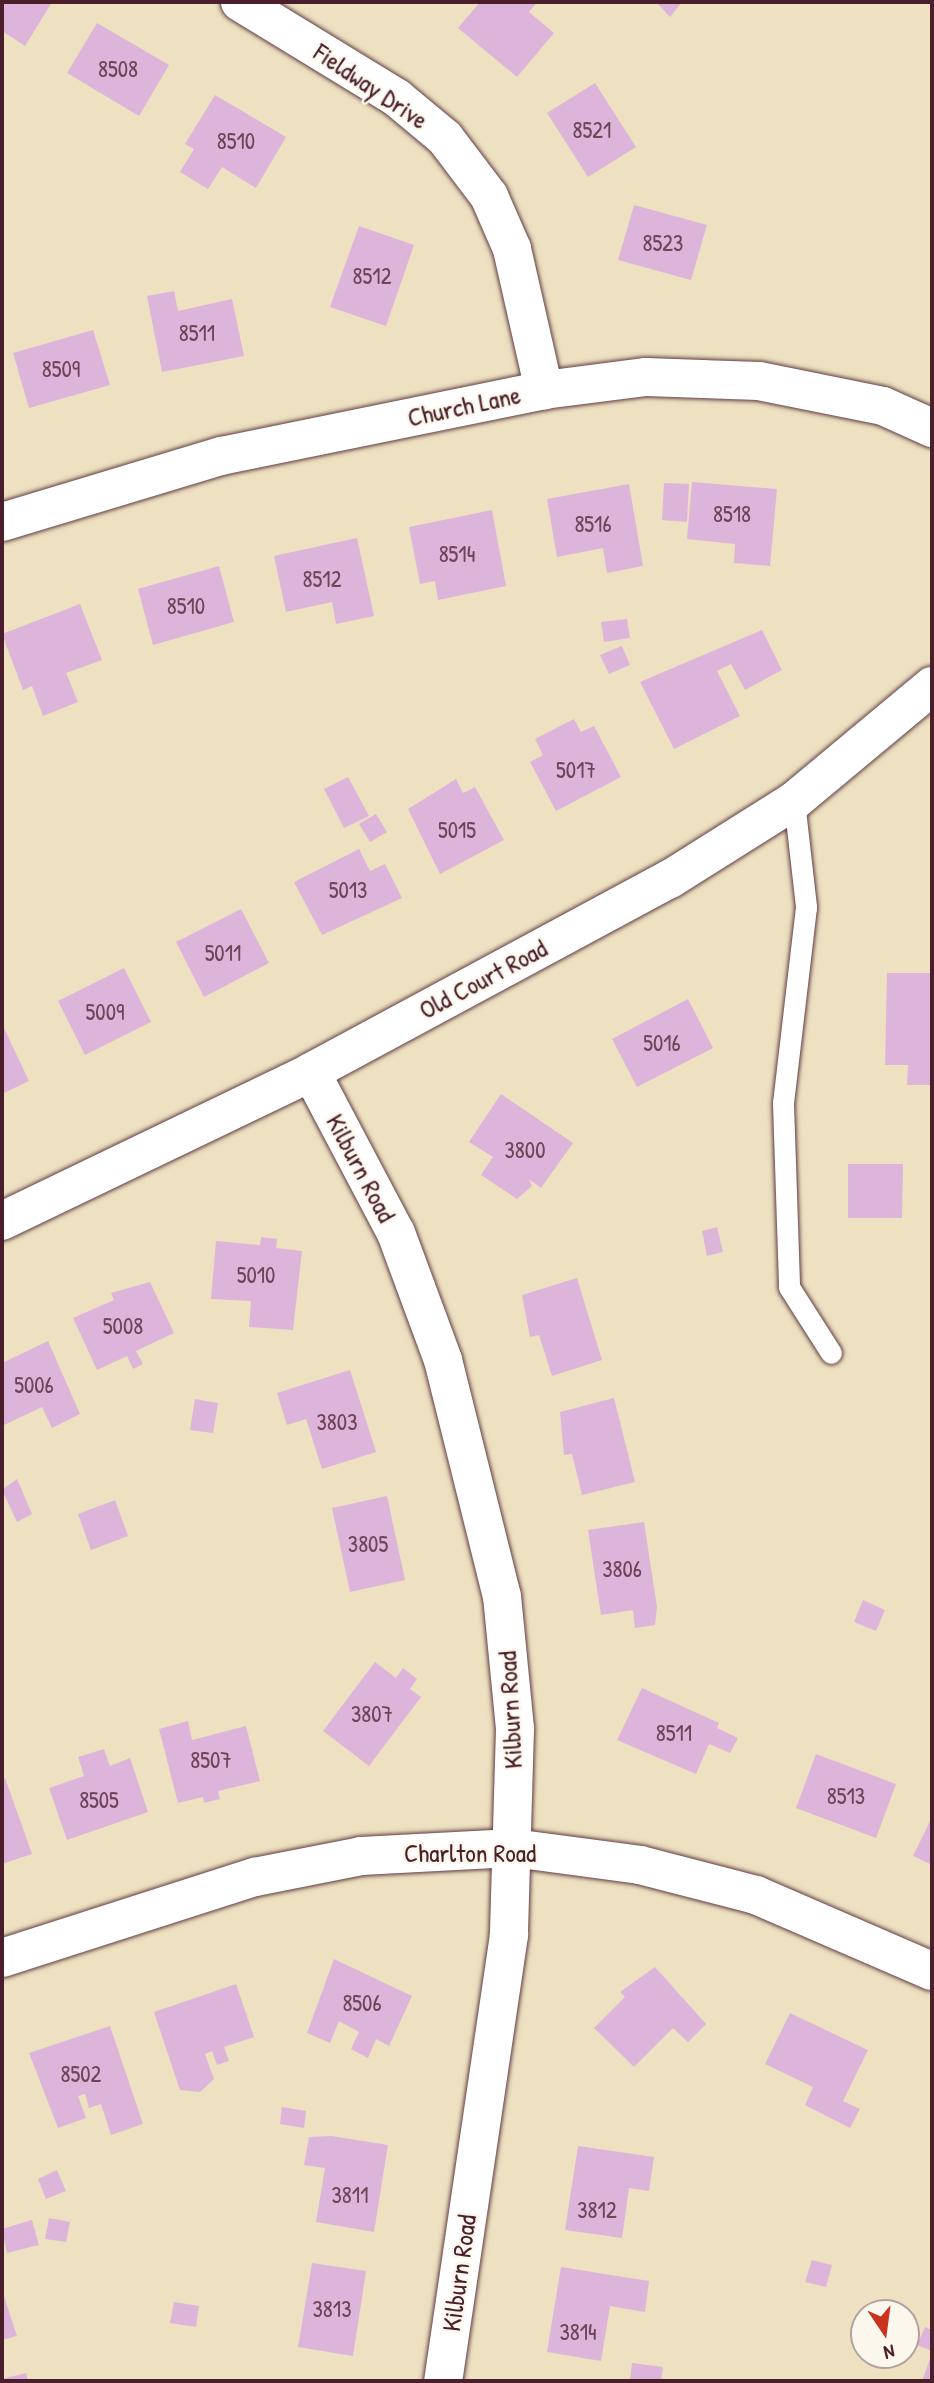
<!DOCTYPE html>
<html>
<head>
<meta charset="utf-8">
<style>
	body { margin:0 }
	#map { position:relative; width:934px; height:2383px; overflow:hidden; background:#ede1c1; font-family:"Patrick Hand",sans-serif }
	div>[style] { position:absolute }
	.building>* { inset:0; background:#ddb5db }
	.roads { filter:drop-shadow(0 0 2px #623c42) drop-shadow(0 0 2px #623c42) }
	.lane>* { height:21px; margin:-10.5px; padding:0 10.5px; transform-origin:10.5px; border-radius:10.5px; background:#fff }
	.street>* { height:38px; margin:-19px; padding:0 19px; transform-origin:19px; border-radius:19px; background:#fff }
	.secondary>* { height:38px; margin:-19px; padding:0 19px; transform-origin:19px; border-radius:19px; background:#fff }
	span { translate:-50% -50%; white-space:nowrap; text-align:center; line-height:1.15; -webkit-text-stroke:5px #fbf7ec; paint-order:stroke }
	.number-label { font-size:23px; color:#6f4457 }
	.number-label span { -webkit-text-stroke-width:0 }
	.street-label { font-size:26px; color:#4a1f2b }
	.frame { position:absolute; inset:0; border:4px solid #4a1f2b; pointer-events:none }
	.north { position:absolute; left:850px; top:2299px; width:70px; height:70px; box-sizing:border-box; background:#fbf7ec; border:2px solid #b4a19f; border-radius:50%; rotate:167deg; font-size:19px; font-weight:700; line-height:28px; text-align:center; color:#4a1f2b }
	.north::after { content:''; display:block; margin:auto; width:24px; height:32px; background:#c8321e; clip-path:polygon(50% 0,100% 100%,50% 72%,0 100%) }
</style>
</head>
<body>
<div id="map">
	<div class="building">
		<i style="clip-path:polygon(2px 2px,52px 2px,25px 46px,2px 31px)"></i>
		<i style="clip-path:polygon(480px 2px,537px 2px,529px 12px,554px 33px,517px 77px,458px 28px)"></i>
		<i style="clip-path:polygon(656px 2px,682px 2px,670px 17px)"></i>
		<i style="clip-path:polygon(97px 23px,169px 65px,139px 116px,67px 73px)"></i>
		<i style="clip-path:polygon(595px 83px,636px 147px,588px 177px,547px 113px)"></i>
		<i style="clip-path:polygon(215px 95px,286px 137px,256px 188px,222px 167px,208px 189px,180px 172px,194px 149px,185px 144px)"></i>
		<i style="clip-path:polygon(634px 205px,707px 225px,691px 280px,618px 260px)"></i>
		<i style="clip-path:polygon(359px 226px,414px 245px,386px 326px,330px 307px)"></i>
		<i style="clip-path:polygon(174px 291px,178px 311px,232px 299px,244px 356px,162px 372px,147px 296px)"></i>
		<i style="clip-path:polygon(93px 330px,110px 385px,29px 408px,13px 353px)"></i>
		<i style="clip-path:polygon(692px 482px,777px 489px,770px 566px,734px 563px,735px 544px,687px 539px)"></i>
		<i style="clip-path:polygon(664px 483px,689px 484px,687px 522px,662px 520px)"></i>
		<i style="clip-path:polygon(629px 484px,643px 566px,607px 573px,603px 548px,557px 557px,547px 499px)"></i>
		<i style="clip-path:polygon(492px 510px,506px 586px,438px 600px,435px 581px,420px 584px,409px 527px)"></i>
		<i style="clip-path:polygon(357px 538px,374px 616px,336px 624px,332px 602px,286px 612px,274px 556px)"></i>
		<i style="clip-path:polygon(219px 566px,234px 622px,153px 645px,138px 589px)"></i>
		<i style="clip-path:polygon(80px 604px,102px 660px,66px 673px,78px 702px,43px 716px,32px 686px,23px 690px,2px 634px)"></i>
		<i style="clip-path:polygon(627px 619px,630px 638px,604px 642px,601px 622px)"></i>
		<i style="clip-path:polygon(762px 630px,782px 670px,745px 690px,731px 664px,717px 671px,740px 716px,674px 749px,640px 682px)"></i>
		<i style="clip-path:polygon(622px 646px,630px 665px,609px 674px,600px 655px)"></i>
		<i style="clip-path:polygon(574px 719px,581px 732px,594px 726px,621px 777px,556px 811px,530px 762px,543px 755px,535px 739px)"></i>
		<i style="clip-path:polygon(348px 777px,369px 816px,344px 828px,324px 789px)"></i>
		<i style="clip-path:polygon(456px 779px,463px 793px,475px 787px,504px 840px,440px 874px,408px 809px)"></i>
		<i style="clip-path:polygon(376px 814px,387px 832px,370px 842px,359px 824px)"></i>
		<i style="clip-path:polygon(359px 849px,370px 871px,385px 864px,402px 898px,322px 935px,294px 882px)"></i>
		<i style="clip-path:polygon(241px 909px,269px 963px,204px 997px,176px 942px)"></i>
		<i style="clip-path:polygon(124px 968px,151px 1022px,85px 1055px,58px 1001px)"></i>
		<i style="clip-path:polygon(887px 973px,932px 973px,932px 1085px,907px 1085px,908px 1065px,885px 1065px)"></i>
		<i style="clip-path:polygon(688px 999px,713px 1048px,637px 1087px,612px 1039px)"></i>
		<i style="clip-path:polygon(2px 1024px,29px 1081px,2px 1094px)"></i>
		<i style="clip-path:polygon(501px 1094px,573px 1143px,541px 1188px,529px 1179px,532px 1186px,517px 1199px,481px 1175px,493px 1157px,469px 1142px)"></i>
		<i style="clip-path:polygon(848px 1164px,903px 1164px,902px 1218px,848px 1218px)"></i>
		<i style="clip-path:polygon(717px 1227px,723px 1252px,707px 1256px,702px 1231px)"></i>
		<i style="clip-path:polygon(261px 1237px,277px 1239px,276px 1248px,302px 1251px,293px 1330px,249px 1327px,251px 1301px,211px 1299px,216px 1241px,260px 1245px)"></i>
		<i style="clip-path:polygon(577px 1278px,602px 1360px,552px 1376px,539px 1335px,530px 1337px,522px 1295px)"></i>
		<i style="clip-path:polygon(150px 1282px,174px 1333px,136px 1351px,143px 1364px,133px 1369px,127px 1356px,97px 1370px,73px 1318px,114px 1300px,111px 1293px)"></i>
		<i style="clip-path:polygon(48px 1341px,80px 1414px,52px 1428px,42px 1407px,2px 1426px,2px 1363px)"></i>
		<i style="clip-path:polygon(350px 1370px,376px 1452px,322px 1469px,306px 1419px,287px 1425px,277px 1393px)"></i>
		<i style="clip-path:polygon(614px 1398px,635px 1482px,582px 1495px,572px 1454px,564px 1455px,560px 1412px)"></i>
		<i style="clip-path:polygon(195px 1399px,218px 1403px,213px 1433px,190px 1430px)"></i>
		<i style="clip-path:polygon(17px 1479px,32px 1514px,17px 1522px,2px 1490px)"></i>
		<i style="clip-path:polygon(387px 1496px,405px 1580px,350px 1592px,332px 1508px)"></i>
		<i style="clip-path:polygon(115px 1500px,128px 1536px,91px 1550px,78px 1514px)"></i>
		<i style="clip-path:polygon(644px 1522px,657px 1607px,655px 1625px,635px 1628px,633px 1610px,601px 1615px,588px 1530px)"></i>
		<i style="clip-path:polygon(863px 1600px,885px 1610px,876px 1631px,854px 1622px)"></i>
		<i style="clip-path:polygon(375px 1662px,396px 1678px,403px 1668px,417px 1679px,410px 1689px,421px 1697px,369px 1766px,323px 1731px)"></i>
		<i style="clip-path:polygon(642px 1688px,719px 1723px,717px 1728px,738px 1738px,730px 1753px,709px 1744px,696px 1774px,617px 1740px)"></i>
		<i style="clip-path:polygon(188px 1721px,192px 1740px,246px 1726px,260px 1781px,218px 1791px,220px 1799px,204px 1803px,203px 1797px,178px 1803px,159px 1729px)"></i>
		<i style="clip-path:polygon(104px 1749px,110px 1766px,130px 1758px,148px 1812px,67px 1840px,49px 1788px,84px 1776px,78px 1757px)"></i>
		<i style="clip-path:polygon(816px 1754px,896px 1784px,876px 1838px,796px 1808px)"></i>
		<i style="clip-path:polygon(5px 1778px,32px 1854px,2px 1864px,2px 1779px)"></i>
		<i style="clip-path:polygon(932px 1817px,932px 1865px,913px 1856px)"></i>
		<i style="clip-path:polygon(334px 1959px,412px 1996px,389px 2046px,376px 2039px,368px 2058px,351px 2049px,359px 2032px,339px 2021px,330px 2043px,307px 2033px)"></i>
		<i style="clip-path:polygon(655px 1967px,706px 2024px,688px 2042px,673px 2028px,634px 2067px,594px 2028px,625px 1997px,620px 1992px)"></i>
		<i style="clip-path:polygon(236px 1984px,254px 2037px,224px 2047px,229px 2061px,217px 2065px,212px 2051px,205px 2054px,214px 2079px,200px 2092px,180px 2090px,154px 2012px)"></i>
		<i style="clip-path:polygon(790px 2013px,868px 2050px,843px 2101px,860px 2109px,850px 2128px,805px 2105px,813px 2087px,765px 2064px)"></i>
		<i style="clip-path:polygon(110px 2026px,143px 2124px,111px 2135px,101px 2104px,89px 2108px,85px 2094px,78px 2096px,86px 2118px,58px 2128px,29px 2053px)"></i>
		<i style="clip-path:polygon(282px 2107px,306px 2111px,304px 2128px,280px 2124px)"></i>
		<i style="clip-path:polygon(331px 2136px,388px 2145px,374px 2232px,316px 2222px,325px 2168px,304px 2165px,309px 2137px)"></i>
		<i style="clip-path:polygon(578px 2146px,654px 2157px,649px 2191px,629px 2188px,622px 2238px,565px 2230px)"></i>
		<i style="clip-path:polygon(57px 2170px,66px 2191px,46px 2199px,38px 2179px)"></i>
		<i style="clip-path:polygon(49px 2218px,70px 2222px,66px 2242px,45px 2239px)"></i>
		<i style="clip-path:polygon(32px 2220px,39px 2245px,7px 2253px,2px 2229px)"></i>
		<i style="clip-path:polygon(812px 2260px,832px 2265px,826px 2287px,805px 2282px)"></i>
		<i style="clip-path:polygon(312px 2263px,366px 2271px,353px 2356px,298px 2347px)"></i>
		<i style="clip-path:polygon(561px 2267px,649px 2281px,645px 2312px,610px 2306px,601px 2361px,547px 2352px)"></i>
		<i style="clip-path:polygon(2px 2290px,17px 2336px,2px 2340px)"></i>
		<i style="clip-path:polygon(174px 2302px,199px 2306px,196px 2327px,170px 2323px)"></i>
		<i style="clip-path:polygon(925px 2327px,932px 2330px,932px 2351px,917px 2345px)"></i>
		<i style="clip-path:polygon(930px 2359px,932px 2381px,922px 2381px)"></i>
		<i style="clip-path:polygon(632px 2363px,663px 2367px,661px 2381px,630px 2380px)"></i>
		<i style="clip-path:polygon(26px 2373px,28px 2381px,2px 2381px,2px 2379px)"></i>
	</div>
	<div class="roads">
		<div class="lane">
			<i style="left:794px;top:801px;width:107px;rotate:83.5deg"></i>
			<i style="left:806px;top:907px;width:197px;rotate:96.7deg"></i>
			<i style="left:783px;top:1103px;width:184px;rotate:88.1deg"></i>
			<i style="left:789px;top:1287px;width:78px;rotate:57.5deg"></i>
		</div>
		<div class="street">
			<i style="left:240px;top:2px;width:184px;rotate:31.4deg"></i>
			<i style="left:397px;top:98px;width:62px;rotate:39.8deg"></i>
			<i style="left:445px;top:138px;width:73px;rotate:52.8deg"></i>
			<i style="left:489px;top:196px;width:58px;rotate:66.5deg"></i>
			<i style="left:512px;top:249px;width:145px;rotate:77.2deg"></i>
			<i style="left:311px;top:1072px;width:182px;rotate:62.2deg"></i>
			<i style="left:396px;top:1233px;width:135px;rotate:69.7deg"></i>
			<i style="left:443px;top:1360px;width:243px;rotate:76deg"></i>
			<i style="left:502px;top:1596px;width:134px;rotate:84.4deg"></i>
			<i style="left:515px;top:1729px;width:206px;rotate:91.7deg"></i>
			<i style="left:509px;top:1935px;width:451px;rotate:98.4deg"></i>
			<i style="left:2px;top:1958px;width:266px;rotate:-17.8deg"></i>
			<i style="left:255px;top:1877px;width:108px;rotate:-11.2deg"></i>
			<i style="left:361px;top:1856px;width:152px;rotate:-3deg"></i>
			<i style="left:513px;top:1848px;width:128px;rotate:7.6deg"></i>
			<i style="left:640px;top:1865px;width:120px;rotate:14.5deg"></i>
			<i style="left:756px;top:1895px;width:192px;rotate:23.4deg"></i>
		</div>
		<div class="secondary">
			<i style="left:2px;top:522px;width:229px;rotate:-16.8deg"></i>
			<i style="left:221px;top:456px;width:330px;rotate:-11.5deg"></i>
			<i style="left:544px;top:390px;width:103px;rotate:-7.3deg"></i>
			<i style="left:646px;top:377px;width:113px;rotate:2deg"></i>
			<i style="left:759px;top:381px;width:126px;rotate:11.4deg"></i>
			<i style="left:883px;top:406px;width:54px;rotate:24.2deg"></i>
			<i style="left:2px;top:1221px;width:343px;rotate:-25.7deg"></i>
			<i style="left:311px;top:1072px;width:408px;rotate:-28.3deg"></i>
			<i style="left:670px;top:879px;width:146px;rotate:-32.2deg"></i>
			<i style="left:794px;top:801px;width:180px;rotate:-39.8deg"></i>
		</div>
	</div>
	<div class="number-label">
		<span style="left:118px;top:69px">8508</span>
		<span style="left:592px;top:130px">8521</span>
		<span style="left:236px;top:141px">8510</span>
		<span style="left:663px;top:243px">8523</span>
		<span style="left:372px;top:276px">8512</span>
		<span style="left:197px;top:333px">8511</span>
		<span style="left:61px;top:369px">8509</span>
		<span style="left:732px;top:514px">8518</span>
		<span style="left:593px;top:524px">8516</span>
		<span style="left:457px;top:554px">8514</span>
		<span style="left:322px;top:579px">8512</span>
		<span style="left:186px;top:606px">8510</span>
		<span style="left:576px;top:770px">5017</span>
		<span style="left:457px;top:830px">5015</span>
		<span style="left:348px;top:890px">5013</span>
		<span style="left:223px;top:953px">5011</span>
		<span style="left:105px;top:1012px">5009</span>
		<span style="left:662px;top:1043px">5016</span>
		<span style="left:525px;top:1150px">3800</span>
		<span style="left:256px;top:1275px">5010</span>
		<span style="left:123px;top:1326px">5008</span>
		<span style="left:34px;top:1385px">5006</span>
		<span style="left:337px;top:1422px">3803</span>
		<span style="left:368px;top:1544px">3805</span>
		<span style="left:622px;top:1569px">3806</span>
		<span style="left:372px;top:1714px">3807</span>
		<span style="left:674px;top:1733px">8511</span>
		<span style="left:211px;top:1760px">8507</span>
		<span style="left:846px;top:1796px">8513</span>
		<span style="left:99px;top:1800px">8505</span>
		<span style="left:362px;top:2003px">8506</span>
		<span style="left:81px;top:2074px">8502</span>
		<span style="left:350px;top:2195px">3811</span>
		<span style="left:597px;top:2210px">3812</span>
		<span style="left:332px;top:2309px">3813</span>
		<span style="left:578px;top:2332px">3814</span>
	</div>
	<div class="street-label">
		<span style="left:371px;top:86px;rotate:34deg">Fieldway Drive</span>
		<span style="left:464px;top:406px;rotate:-12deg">Church Lane</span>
		<span style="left:483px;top:979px;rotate:-28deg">Old Court Road</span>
		<span style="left:361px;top:1168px;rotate:62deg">Kilburn Road</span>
		<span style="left:510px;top:1710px;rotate:-93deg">Kilburn Road</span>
		<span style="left:470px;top:1853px">Charlton Road</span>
		<span style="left:459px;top:2273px;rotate:-82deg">Kilburn Road</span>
	</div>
	<div class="frame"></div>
	<div class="north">N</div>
</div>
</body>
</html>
